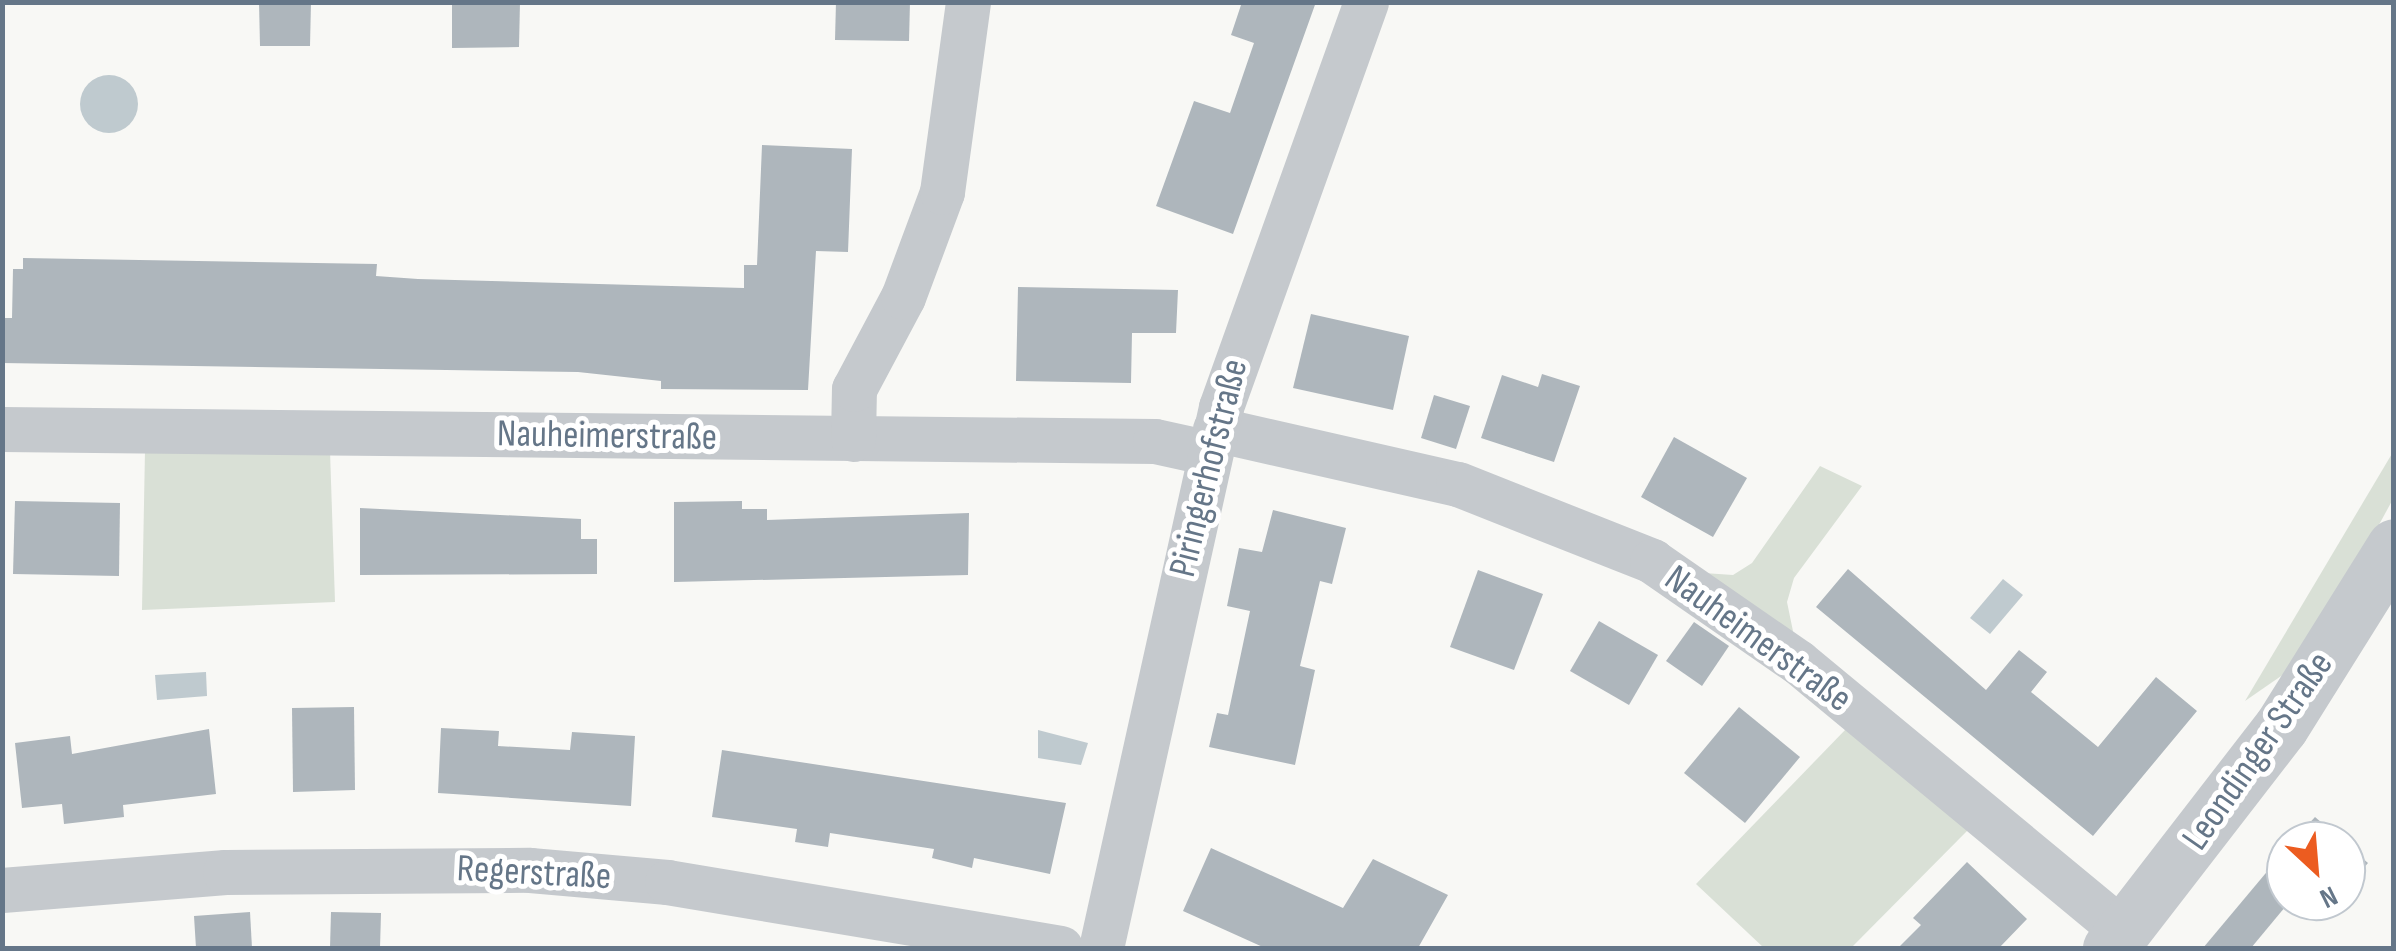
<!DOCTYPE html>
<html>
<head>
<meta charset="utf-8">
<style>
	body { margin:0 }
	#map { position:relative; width:2396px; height:951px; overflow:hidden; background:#f8f8f5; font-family:"Sofia Sans Condensed",sans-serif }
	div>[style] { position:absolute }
	.green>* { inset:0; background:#d9e0d6 }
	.water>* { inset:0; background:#bfcacf }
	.round { border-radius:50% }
	.building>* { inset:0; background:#aeb6bc }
	.minor>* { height:45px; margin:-22.5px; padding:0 22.5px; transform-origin:22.5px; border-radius:22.5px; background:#c5c9cd }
	.tertiary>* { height:55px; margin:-27.5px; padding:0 27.5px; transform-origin:27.5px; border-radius:27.5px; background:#c5c9cd }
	span { translate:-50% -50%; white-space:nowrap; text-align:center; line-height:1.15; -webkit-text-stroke:10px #fff; paint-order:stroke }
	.street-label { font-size:38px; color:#657688 }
	.frame { position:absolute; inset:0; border:5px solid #657688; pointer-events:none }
	.north { position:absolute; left:2266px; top:821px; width:100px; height:100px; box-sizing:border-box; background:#fff; border:2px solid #c1c8cf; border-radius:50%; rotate:154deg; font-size:28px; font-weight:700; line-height:40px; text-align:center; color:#657688 }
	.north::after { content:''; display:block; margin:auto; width:35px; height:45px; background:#ec5c20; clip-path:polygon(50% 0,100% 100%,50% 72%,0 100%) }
</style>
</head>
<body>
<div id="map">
	<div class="green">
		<i style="clip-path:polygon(145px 450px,330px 451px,335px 602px,142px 610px)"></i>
		<i style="clip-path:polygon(2393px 452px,2393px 499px,2362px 556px,2294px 667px,2245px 701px)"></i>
		<i style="clip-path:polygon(1820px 466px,1862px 486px,1794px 578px,1787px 602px,1794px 636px,1704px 573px,1733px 575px,1752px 563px)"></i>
		<i style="clip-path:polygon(1846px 729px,1968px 830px,1851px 948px,1764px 948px,1696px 884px)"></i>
	</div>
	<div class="water">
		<i class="round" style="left:80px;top:75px;width:58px;height:58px"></i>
		<i style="clip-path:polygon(2003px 579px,2023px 595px,1990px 634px,1970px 618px)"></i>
		<i style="clip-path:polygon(206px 672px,207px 696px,157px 700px,155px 675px)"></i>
		<i style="clip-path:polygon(1038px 730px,1088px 743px,1081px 765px,1038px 758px)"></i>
	</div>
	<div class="building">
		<i style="clip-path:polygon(259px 2px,311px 2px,310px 46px,260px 46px)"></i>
		<i style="clip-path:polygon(452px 2px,520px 2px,519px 47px,452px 48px)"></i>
		<i style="clip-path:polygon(836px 2px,910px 2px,909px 41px,835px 40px)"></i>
		<i style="clip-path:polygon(1242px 2px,1316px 2px,1233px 234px,1156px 206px,1194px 101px,1230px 113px,1254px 43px,1231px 35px)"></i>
		<i style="clip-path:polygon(762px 145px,852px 149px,848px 252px,816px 251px,808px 390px,661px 389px,661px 381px,578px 372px,2px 363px,2px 318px,12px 318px,13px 269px,23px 269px,23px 258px,377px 264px,376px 276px,418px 279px,744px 288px,744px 265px,757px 265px)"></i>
		<i style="clip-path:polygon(1018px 287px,1178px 290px,1176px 333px,1132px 333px,1131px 383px,1016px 381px)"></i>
		<i style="clip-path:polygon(1311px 314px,1409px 336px,1393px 410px,1293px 388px)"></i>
		<i style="clip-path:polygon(1542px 374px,1580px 386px,1554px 462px,1481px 438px,1502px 375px,1538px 387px)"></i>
		<i style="clip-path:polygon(1434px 395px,1470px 406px,1456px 449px,1421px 438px)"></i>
		<i style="clip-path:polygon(1674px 437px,1747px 478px,1713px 537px,1641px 497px)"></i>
		<i style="clip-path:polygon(15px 501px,120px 503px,119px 576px,13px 574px)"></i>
		<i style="clip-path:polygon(742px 501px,742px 509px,767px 509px,767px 520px,969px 513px,968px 575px,674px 582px,674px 502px)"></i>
		<i style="clip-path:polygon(360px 508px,581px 519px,581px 539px,597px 539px,597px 574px,360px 575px)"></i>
		<i style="clip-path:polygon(1273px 510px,1346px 528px,1332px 584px,1320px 581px,1300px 666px,1315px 670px,1295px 765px,1209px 747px,1217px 713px,1228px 715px,1250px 611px,1227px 606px,1239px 548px,1262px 552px)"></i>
		<i style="clip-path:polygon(1848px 569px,1986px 690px,2019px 650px,2047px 672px,2031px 692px,2098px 747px,2156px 677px,2197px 711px,2093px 836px,1816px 607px)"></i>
		<i style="clip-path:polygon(1478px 570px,1543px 594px,1514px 670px,1450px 647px)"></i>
		<i style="clip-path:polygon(1599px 621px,1658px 655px,1629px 705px,1570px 671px)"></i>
		<i style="clip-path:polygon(1694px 622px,1729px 646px,1702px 686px,1666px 661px)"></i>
		<i style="clip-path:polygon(354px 707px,355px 790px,293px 792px,292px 708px)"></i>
		<i style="clip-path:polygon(1739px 707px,1800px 757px,1745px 823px,1684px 773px)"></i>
		<i style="clip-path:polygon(441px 728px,499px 731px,498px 746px,570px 750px,572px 732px,635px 736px,631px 806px,438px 793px)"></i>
		<i style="clip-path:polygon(209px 729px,216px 794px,123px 805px,124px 817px,64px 824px,62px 804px,22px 808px,15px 743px,70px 736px,72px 754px)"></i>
		<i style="clip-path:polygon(722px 750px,1066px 803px,1050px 874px,974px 858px,972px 868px,932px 858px,934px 849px,830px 833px,828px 847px,795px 842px,797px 829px,712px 817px)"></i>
		<i style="clip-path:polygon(2315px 817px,2343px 841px,2293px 841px)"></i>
		<i style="clip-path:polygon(2346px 844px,2368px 863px,2346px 888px)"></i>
		<i style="clip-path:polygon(1211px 848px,1343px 908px,1373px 859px,1448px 895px,1418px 948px,1265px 948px,1183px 911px)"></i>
		<i style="clip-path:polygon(2286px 849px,2290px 901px,2251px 948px,2203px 948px)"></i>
		<i style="clip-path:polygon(1967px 862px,2027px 919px,1999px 948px,1898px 948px,1921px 925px,1913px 918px)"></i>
		<i style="clip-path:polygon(250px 912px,252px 948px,196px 948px,194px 916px)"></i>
		<i style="clip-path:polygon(331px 912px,381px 913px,380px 948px,330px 948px)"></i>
	</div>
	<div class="minor">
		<i style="left:2px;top:429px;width:1153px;rotate:0.6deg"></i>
		<i style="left:1155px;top:441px;width:56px;rotate:12.3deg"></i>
		<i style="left:1215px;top:429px;width:249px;rotate:12.8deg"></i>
		<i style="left:1458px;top:484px;width:209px;rotate:21.6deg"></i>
		<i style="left:1652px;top:561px;width:178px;rotate:34.7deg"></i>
		<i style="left:1798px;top:662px;width:423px;rotate:39.6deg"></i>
		<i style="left:853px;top:439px;width:50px;rotate:-88.9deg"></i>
		<i style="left:854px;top:389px;width:104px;rotate:-62deg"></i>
		<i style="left:903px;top:297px;width:112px;rotate:-69.6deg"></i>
		<i style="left:942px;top:192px;width:192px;rotate:-82.2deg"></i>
		<i style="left:2px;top:890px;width:224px;rotate:-4.6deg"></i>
		<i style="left:225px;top:872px;width:305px;rotate:-0.4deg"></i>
		<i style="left:530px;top:870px;width:138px;rotate:5deg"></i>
		<i style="left:667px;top:882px;width:399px;rotate:9.5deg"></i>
		<i style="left:1101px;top:948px;width:554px;rotate:-77.49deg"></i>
		<i style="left:1221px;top:407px;width:430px;rotate:-70.3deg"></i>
	</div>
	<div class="tertiary">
		<i style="left:2110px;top:948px;width:279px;rotate:-52.3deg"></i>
		<i style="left:2281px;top:727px;width:213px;rotate:-58deg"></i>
	</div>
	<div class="street-label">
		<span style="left:607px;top:436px;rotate:1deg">Nauheimerstraße</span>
		<span style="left:1209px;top:468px;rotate:-76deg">Piringerhofstraße</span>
		<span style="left:1758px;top:639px;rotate:36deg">Nauheimerstraße</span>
		<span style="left:2258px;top:751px;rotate:-55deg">Leondinger Straße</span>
		<span style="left:534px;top:873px;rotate:3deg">Regerstraße</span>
	</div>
	<div class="frame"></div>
	<div class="north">N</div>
</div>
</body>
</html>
